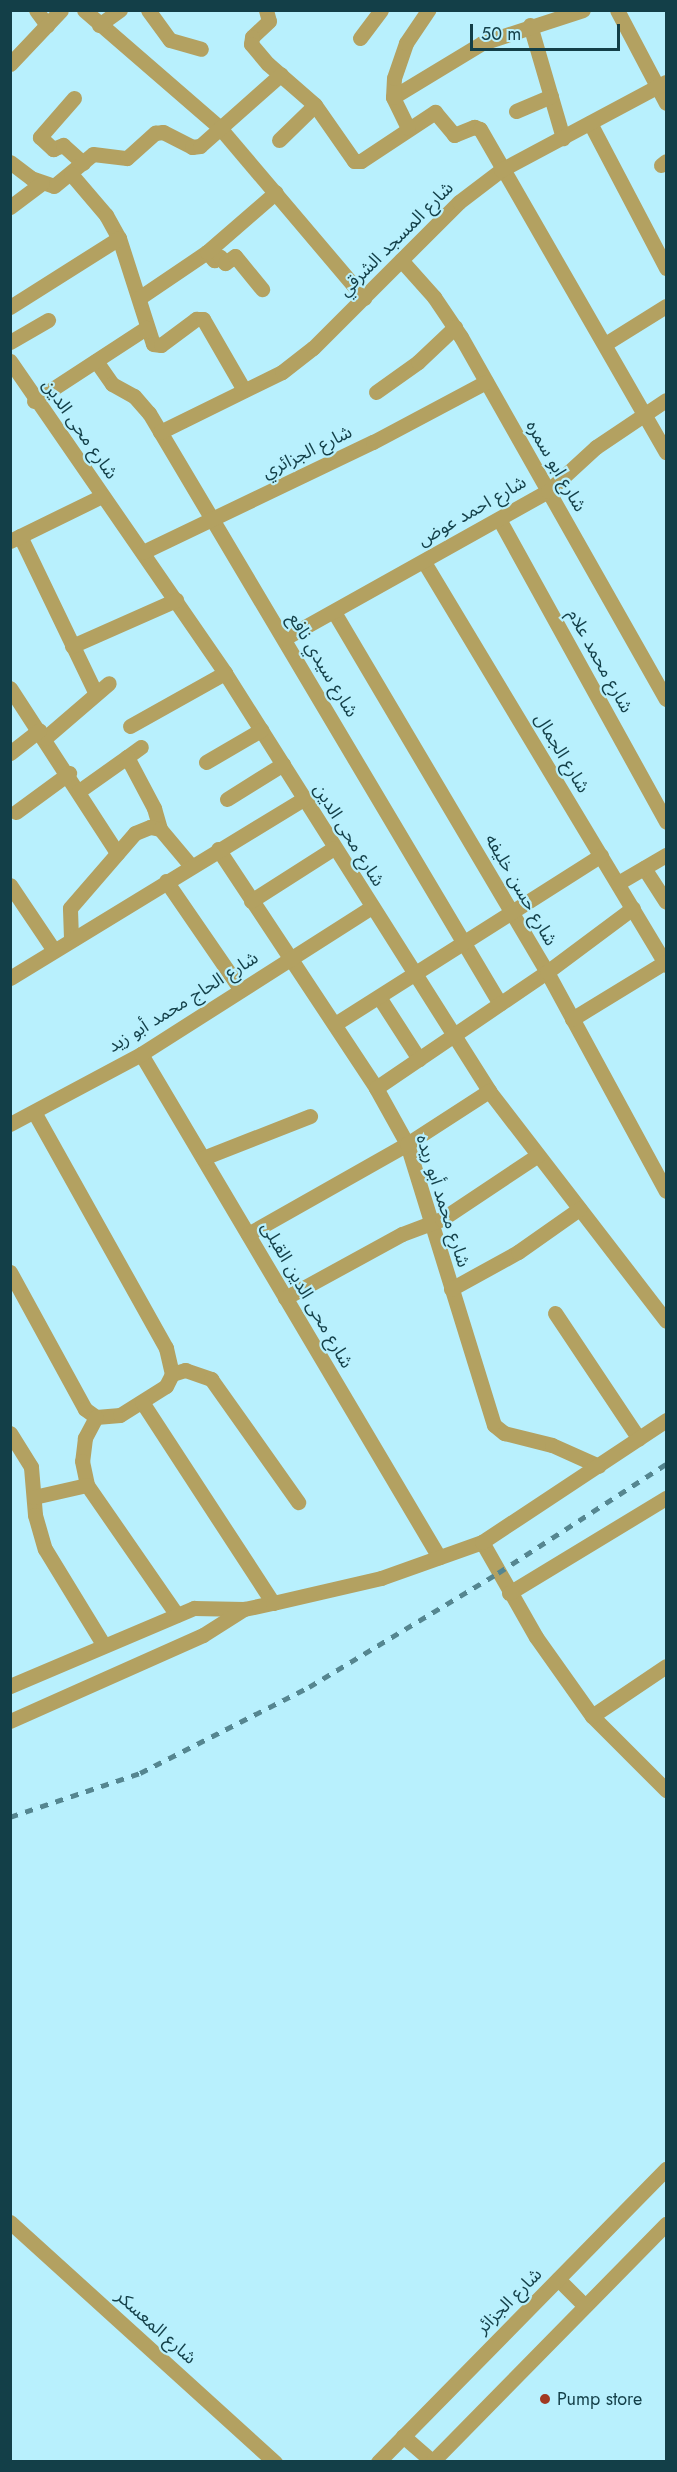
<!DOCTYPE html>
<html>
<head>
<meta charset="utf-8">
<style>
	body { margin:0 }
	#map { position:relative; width:677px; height:2472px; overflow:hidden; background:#b8f0fd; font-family:Jost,"Noto Sans Arabic",sans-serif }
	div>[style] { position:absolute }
	.minor>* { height:15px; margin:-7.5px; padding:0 7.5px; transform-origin:7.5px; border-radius:7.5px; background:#b3a161 }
	.rail>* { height:4.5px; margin-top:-2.25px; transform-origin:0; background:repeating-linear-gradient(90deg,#558690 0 8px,transparent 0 16px) }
	.dots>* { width:16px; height:16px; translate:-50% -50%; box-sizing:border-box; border:3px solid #b8f0fd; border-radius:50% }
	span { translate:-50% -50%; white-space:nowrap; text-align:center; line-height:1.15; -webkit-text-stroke:4.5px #b8f0fd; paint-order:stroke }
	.street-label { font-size:18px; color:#133f48 }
	.poi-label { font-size:18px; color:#133f48 }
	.left { translate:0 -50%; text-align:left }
	.frame { position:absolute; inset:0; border:12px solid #133f48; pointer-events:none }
	.scale { position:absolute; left:470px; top:24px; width:150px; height:27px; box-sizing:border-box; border:3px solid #133f48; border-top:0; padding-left:8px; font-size:18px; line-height:21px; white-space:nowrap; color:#133f48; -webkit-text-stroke:4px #b8f0fd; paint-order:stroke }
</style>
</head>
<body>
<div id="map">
	<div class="minor">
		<i style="left:36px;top:10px;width:19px;rotate:54deg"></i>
		<i style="left:84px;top:10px;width:180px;rotate:40.9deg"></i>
		<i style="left:220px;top:128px;width:223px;rotate:49.7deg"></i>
		<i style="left:148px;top:10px;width:37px;rotate:54deg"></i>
		<i style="left:170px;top:40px;width:32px;rotate:16deg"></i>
		<i style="left:266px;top:10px;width:11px;rotate:75deg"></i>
		<i style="left:269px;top:21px;width:23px;rotate:137deg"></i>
		<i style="left:252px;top:37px;width:7px;rotate:98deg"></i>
		<i style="left:251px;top:44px;width:26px;rotate:50deg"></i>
		<i style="left:268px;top:64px;width:62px;rotate:41.1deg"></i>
		<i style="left:315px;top:105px;width:68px;rotate:55.1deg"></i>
		<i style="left:354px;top:161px;width:7px"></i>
		<i style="left:361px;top:161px;width:89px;rotate:-33.5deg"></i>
		<i style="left:435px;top:112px;width:30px;rotate:50deg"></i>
		<i style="left:454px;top:135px;width:22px;rotate:-22deg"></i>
		<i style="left:474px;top:127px;width:6px;rotate:18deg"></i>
		<i style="left:480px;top:129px;width:373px;rotate:60.1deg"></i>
		<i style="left:617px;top:10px;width:105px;rotate:62.2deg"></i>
		<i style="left:99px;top:25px;width:26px;rotate:-36deg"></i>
		<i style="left:530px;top:25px;width:118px;rotate:73.7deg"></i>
		<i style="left:360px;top:38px;width:35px;rotate:-53deg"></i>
		<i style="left:10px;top:64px;width:74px;rotate:-46.6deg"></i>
		<i style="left:393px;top:97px;width:104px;rotate:-31.2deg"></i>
		<i style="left:482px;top:43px;width:106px;rotate:-18.1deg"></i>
		<i style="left:74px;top:98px;width:52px;rotate:131.1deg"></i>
		<i style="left:40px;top:137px;width:18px;rotate:43deg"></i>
		<i style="left:53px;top:149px;width:11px;rotate:-22deg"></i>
		<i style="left:63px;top:145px;width:27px;rotate:42deg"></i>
		<i style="left:516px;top:111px;width:38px;rotate:-23deg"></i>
		<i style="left:590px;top:123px;width:164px;rotate:62.3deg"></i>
		<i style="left:408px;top:128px;width:34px;rotate:-116deg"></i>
		<i style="left:393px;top:97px;width:19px;rotate:-87deg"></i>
		<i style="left:394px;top:78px;width:37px;rotate:-71deg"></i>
		<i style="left:406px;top:43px;width:40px;rotate:-56deg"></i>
		<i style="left:279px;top:140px;width:50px;rotate:-44.2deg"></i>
		<i style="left:10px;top:162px;width:26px;rotate:37deg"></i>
		<i style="left:31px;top:178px;width:24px;rotate:19deg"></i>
		<i style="left:54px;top:186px;width:50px;rotate:-39.4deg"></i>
		<i style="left:93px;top:154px;width:34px;rotate:7deg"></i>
		<i style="left:127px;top:158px;width:38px;rotate:-42deg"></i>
		<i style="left:155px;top:133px;width:8px;rotate:-7deg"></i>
		<i style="left:163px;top:132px;width:33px;rotate:27deg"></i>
		<i style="left:192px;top:147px;width:8px;rotate:-7deg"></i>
		<i style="left:200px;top:146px;width:108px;rotate:-41.6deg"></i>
		<i style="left:661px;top:165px;width:6px;rotate:-39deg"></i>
		<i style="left:71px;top:174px;width:54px;rotate:49.5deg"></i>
		<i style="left:106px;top:215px;width:26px;rotate:61deg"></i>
		<i style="left:119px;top:238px;width:111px;rotate:72.2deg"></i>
		<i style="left:153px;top:344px;width:8px;rotate:7deg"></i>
		<i style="left:161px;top:345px;width:44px;rotate:-36.6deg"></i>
		<i style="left:196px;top:319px;width:7px"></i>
		<i style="left:203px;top:319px;width:82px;rotate:60deg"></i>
		<i style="left:10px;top:207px;width:40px;rotate:-37deg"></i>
		<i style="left:207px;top:252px;width:11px;rotate:49deg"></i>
		<i style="left:214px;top:260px;width:7px;rotate:-27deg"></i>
		<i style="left:220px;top:257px;width:8px;rotate:50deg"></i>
		<i style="left:225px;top:263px;width:12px;rotate:-35deg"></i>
		<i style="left:235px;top:256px;width:43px;rotate:50.7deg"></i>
		<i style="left:401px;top:260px;width:50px;rotate:48.3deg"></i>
		<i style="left:434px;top:297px;width:48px;rotate:56deg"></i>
		<i style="left:461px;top:337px;width:416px;rotate:60.5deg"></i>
		<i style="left:139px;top:298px;width:82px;rotate:-34.1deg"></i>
		<i style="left:207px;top:252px;width:91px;rotate:-41deg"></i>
		<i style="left:10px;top:307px;width:129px;rotate:-32.3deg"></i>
		<i style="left:10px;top:342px;width:44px;rotate:-30.1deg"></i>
		<i style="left:605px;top:344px;width:72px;rotate:-31.9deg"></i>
		<i style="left:10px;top:361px;width:379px;rotate:55.4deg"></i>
		<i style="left:225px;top:673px;width:494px;rotate:57.7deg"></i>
		<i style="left:489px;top:1091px;width:290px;rotate:52.4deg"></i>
		<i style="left:96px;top:361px;width:28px;rotate:55deg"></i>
		<i style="left:112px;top:384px;width:25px;rotate:29deg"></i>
		<i style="left:134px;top:396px;width:23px;rotate:49deg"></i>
		<i style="left:149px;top:413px;width:687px;rotate:59.29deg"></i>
		<i style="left:376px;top:392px;width:52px;rotate:-35.5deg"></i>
		<i style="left:418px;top:362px;width:51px;rotate:-43.4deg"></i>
		<i style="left:34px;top:401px;width:134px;rotate:-33.1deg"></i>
		<i style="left:160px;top:432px;width:136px;rotate:-26.2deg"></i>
		<i style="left:282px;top:372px;width:39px;rotate:-38deg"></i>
		<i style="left:313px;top:348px;width:206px;rotate:-45deg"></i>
		<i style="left:459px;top:202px;width:53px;rotate:-37.3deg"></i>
		<i style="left:501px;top:170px;width:187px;rotate:-28.1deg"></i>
		<i style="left:499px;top:519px;width:346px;rotate:61.1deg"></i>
		<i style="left:20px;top:536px;width:175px;rotate:64.3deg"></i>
		<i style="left:10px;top:541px;width:102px;rotate:-26.1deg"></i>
		<i style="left:143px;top:552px;width:255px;rotate:-25.6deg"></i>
		<i style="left:373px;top:442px;width:128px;rotate:-28deg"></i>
		<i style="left:424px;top:562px;width:470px;rotate:59deg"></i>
		<i style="left:334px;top:612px;width:418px;rotate:59.4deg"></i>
		<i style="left:547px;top:972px;width:249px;rotate:61.5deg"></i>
		<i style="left:285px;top:638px;width:301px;rotate:-29.2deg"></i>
		<i style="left:548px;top:491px;width:65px;rotate:-42.5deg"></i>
		<i style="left:596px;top:447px;width:84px;rotate:-33.9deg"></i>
		<i style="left:72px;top:646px;width:114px;rotate:-23.9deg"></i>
		<i style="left:10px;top:688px;width:197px;rotate:57deg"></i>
		<i style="left:130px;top:726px;width:109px;rotate:-29.2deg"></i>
		<i style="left:45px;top:738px;width:84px;rotate:-40.7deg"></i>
		<i style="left:10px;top:753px;width:37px;rotate:-38deg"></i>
		<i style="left:127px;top:757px;width:17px;rotate:-36deg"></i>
		<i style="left:206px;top:762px;width:64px;rotate:-30.2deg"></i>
		<i style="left:79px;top:791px;width:59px;rotate:-35.3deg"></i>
		<i style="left:127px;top:757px;width:58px;rotate:62.1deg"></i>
		<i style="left:154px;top:808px;width:22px;rotate:74deg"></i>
		<i style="left:227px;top:799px;width:66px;rotate:-32deg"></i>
		<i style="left:16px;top:812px;width:66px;rotate:-36.3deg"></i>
		<i style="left:218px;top:849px;width:287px;rotate:56.5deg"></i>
		<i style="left:376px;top:1088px;width:64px;rotate:61deg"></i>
		<i style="left:407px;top:1144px;width:294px;rotate:72.8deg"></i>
		<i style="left:494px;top:1425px;width:13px;rotate:39deg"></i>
		<i style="left:504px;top:1433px;width:49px;rotate:14deg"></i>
		<i style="left:552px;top:1445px;width:51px;rotate:24.1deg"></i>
		<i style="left:644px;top:868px;width:40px;rotate:57.1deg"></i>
		<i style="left:166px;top:881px;width:132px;rotate:55.5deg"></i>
		<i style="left:618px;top:883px;width:56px;rotate:-30.3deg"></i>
		<i style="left:10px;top:885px;width:77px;rotate:56.1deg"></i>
		<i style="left:251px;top:901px;width:98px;rotate:-32.6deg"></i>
		<i style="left:71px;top:938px;width:30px;rotate:-92deg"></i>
		<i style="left:70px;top:908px;width:99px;rotate:-49.1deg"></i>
		<i style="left:135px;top:833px;width:16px;rotate:-22deg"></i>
		<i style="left:150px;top:827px;width:10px;rotate:11deg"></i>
		<i style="left:160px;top:829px;width:48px;rotate:50deg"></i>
		<i style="left:10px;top:978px;width:343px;rotate:-31.4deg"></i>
		<i style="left:379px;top:997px;width:74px;rotate:57.2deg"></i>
		<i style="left:572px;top:1019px;width:109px;rotate:-31.5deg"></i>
		<i style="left:335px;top:1024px;width:315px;rotate:-32.4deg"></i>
		<i style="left:141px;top:1054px;width:585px;rotate:59.36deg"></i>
		<i style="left:376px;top:1088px;width:207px;rotate:-34.2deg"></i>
		<i style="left:547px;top:972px;width:107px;rotate:-36.7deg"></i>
		<i style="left:10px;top:1124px;width:149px;rotate:-28.1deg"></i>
		<i style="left:141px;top:1054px;width:274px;rotate:-32.5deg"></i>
		<i style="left:203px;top:1158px;width:115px;rotate:-21.4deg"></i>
		<i style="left:248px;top:1234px;width:183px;rotate:-29.5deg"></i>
		<i style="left:407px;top:1144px;width:98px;rotate:-32.9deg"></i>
		<i style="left:10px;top:1272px;width:156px;rotate:61.3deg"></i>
		<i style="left:85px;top:1409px;width:14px;rotate:36deg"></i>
		<i style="left:96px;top:1417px;width:24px;rotate:-5deg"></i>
		<i style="left:120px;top:1415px;width:54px;rotate:-32.2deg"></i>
		<i style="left:166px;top:1386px;width:13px;rotate:-63deg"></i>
		<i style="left:172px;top:1374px;width:27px;rotate:-103deg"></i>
		<i style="left:166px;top:1348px;width:270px;rotate:-119.2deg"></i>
		<i style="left:451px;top:1289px;width:77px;rotate:-28.9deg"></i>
		<i style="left:518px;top:1252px;width:75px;rotate:-35.2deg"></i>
		<i style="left:285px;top:1298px;width:133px;rotate:-28.7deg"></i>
		<i style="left:402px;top:1234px;width:43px;rotate:-20.6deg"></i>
		<i style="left:442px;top:1219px;width:115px;rotate:-33.7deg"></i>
		<i style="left:555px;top:1313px;width:151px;rotate:56.3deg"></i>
		<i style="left:172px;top:1374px;width:14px;rotate:-17deg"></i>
		<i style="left:185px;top:1370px;width:28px;rotate:19deg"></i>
		<i style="left:211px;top:1379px;width:151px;rotate:54.7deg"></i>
		<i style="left:142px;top:1402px;width:240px;rotate:56.9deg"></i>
		<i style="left:96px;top:1417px;width:24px;rotate:118deg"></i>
		<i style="left:85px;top:1438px;width:23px;rotate:97deg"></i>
		<i style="left:82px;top:1461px;width:25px;rotate:78deg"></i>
		<i style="left:87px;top:1485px;width:158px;rotate:55.3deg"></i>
		<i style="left:10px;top:1433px;width:40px;rotate:58deg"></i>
		<i style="left:31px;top:1467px;width:48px;rotate:85.2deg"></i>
		<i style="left:35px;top:1515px;width:35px;rotate:74deg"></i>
		<i style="left:45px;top:1549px;width:111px;rotate:58.6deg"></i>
		<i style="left:34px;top:1497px;width:54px;rotate:-12.8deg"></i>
		<i style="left:482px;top:1542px;width:109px;rotate:60.4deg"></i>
		<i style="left:536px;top:1637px;width:97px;rotate:54.7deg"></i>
		<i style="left:592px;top:1716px;width:105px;rotate:45deg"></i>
		<i style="left:509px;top:1593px;width:184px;rotate:-31.2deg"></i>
		<i style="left:10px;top:1686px;width:200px;rotate:-23deg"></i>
		<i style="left:194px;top:1608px;width:50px;rotate:1.1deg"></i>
		<i style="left:244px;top:1609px;width:30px;rotate:-12deg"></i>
		<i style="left:273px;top:1603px;width:111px;rotate:-13deg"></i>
		<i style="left:381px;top:1578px;width:107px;rotate:-19.6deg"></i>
		<i style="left:482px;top:1542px;width:221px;rotate:-33.5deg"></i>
		<i style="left:592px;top:1716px;width:89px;rotate:-34deg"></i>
		<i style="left:10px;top:1721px;width:211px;rotate:-24deg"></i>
		<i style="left:203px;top:1635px;width:49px;rotate:-32.4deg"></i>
		<i style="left:10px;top:2222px;width:358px;rotate:42.2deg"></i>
		<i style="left:558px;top:2279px;width:38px;rotate:45deg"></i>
		<i style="left:403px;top:2436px;width:38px;rotate:41deg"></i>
		<i style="left:378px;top:2462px;width:411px;rotate:-45.5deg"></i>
		<i style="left:432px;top:2462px;width:334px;rotate:-45.5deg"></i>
	</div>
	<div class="rail">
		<i style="left:10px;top:1817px;width:137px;rotate:-18.7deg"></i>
		<i style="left:140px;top:1773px;width:190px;rotate:-27deg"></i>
		<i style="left:309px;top:1687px;width:221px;rotate:-31.1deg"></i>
		<i style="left:498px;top:1573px;width:200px;rotate:-33deg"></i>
	</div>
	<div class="dots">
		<i style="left:545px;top:2399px;background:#a13821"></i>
	</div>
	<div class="street-label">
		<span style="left:396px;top:239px;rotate:-45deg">شارع المسجد الشرقي</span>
		<span style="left:80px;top:429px;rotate:55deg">شارع محى الدين</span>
		<span style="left:307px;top:452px;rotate:-26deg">شارع الجزائري</span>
		<span style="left:556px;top:466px;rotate:60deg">شارع ابو سمره</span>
		<span style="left:472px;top:511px;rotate:-30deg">شارع احمد عوض</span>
		<span style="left:600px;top:661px;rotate:61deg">شارع محمد علام</span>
		<span style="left:323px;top:665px;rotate:59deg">شارع سيدي نافع</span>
		<span style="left:562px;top:753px;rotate:59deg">شارع الجمال</span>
		<span style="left:349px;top:835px;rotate:58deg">شارع محى الدين</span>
		<span style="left:521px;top:890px;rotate:60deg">شارع حسن خليفه</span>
		<span style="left:183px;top:1002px;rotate:-32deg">شارع الحاج محمد أبو زيد</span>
		<span style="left:443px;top:1201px;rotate:72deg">شارع محمد أبو ريده</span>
		<span style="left:307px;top:1295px;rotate:60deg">شارع محى الدين القبلى</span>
		<span style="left:509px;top:2301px;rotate:-45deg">شارع الجزائر</span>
		<span style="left:156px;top:2327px;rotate:42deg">شارع المعسكر</span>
	</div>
	<div class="poi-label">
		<span class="left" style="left:557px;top:2399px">Pump store</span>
	</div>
	<div class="frame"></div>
	<div class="scale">50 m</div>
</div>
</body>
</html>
